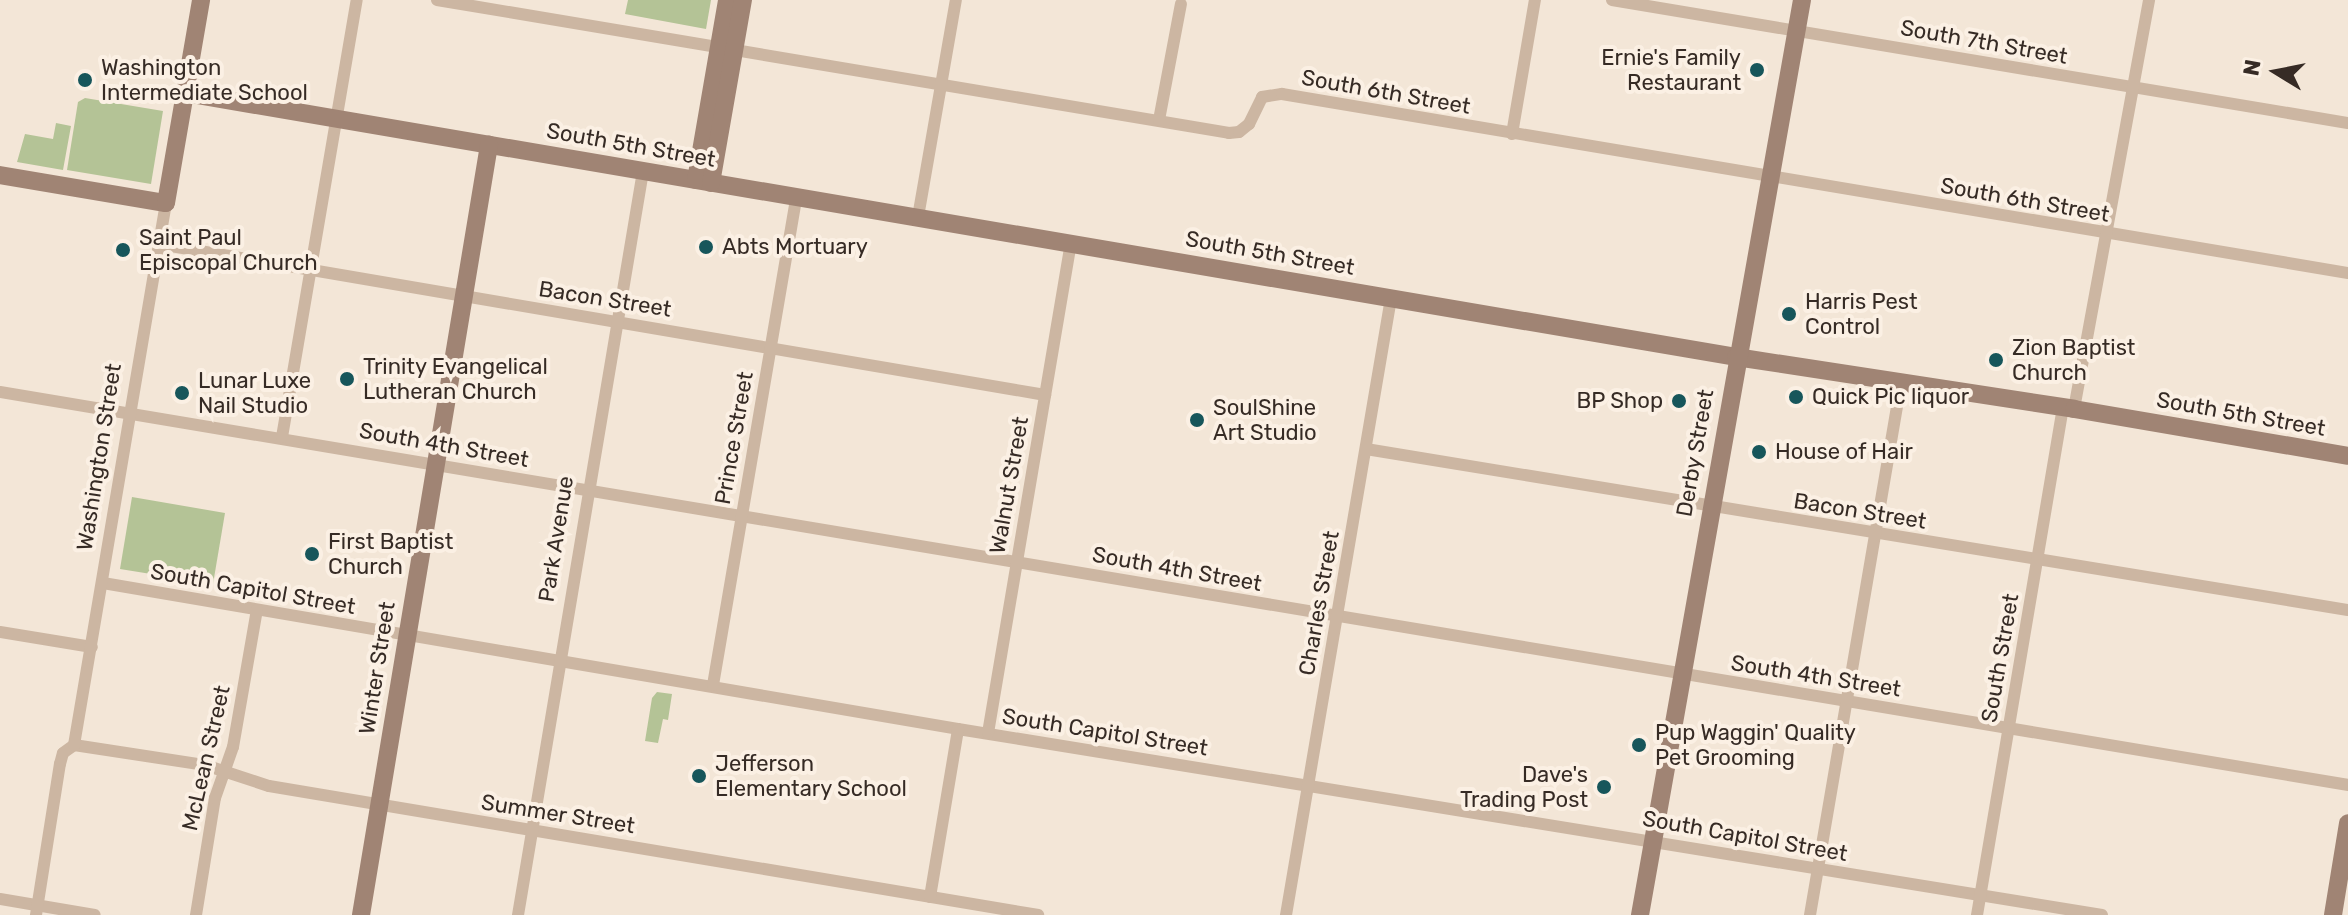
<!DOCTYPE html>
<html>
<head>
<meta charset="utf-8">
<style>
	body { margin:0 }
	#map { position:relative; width:2348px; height:915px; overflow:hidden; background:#f3e6d7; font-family:Rubik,sans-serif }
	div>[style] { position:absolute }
	.green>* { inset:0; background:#b4c396 }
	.street>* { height:12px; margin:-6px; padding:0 6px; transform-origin:6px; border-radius:6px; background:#ccb6a2 }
	.secondary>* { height:18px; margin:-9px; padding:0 9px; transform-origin:9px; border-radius:9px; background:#a08474 }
	.dots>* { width:22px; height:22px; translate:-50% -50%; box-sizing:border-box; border:4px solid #fbf0e4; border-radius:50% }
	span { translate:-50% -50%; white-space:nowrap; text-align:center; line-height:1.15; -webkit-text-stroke:8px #fbf0e4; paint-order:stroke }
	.street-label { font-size:22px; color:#362b25 }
	.poi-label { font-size:22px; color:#362b25 }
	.right { translate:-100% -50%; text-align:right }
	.left { translate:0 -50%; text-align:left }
	.north { position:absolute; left:2236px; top:32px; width:80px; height:80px; -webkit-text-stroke:6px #fbf0e4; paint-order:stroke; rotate:280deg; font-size:22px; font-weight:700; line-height:32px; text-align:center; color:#362b25 }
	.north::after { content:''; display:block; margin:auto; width:28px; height:36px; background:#362b25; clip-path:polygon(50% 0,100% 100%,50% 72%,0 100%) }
</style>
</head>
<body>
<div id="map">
	<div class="green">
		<i style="clip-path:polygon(628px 0,711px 0,706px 29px,625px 14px)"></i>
		<i style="clip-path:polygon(85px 98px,163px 111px,151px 184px,67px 170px,78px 102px)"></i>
		<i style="clip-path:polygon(56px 123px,71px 126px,63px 170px,17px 162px,25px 134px,53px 139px)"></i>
		<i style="clip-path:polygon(132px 497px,225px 513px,213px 584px,120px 569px)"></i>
		<i style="clip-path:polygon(657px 692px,672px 694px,668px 720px,663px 719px,658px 743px,645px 741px,652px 698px)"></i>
	</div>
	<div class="street">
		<i style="left:437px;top:0;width:803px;rotate:9.53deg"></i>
		<i style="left:1229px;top:133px;width:10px;rotate:-6deg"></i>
		<i style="left:1239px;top:132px;width:13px;rotate:-39deg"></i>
		<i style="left:1249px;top:124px;width:30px;rotate:-64deg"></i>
		<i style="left:1262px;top:97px;width:20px;rotate:-9deg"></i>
		<i style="left:1282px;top:94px;width:1081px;rotate:9.53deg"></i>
		<i style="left:1612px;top:0;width:746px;rotate:9.49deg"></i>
		<i style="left:1159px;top:120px;width:118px;rotate:-79.3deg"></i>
		<i style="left:1512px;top:134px;width:136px;rotate:-80.3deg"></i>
		<i style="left:918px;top:217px;width:220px;rotate:-80.1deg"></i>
		<i style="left:159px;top:244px;width:899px;rotate:9.67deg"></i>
		<i style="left:0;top:392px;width:2381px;rotate:9.5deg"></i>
		<i style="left:2074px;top:409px;width:416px;rotate:-79.6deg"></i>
		<i style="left:282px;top:437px;width:443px;rotate:-80.3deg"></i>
		<i style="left:1366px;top:449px;width:995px;rotate:9.31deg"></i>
		<i style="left:103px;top:583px;width:867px;rotate:9.69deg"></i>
		<i style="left:958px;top:729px;width:1159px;rotate:9.23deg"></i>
		<i style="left:0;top:632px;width:93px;rotate:9.3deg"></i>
		<i style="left:713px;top:685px;width:495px;rotate:-80.3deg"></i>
		<i style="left:988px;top:733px;width:496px;rotate:-80.4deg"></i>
		<i style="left:74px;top:745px;width:133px;rotate:8.7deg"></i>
		<i style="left:205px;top:765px;width:67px;rotate:18.2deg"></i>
		<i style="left:269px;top:786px;width:780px;rotate:9.52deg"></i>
		<i style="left:930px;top:897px;width:170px;rotate:-80.5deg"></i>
		<i style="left:0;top:899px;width:96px;rotate:9.6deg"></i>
		<i style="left:36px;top:915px;width:153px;rotate:-81deg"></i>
		<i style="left:60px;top:764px;width:11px;rotate:-75deg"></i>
		<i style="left:63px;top:753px;width:14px;rotate:-36deg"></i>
		<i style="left:74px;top:745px;width:550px;rotate:-80.37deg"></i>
		<i style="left:196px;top:915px;width:119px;rotate:-80.8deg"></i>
		<i style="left:215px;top:798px;width:54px;rotate:-70.6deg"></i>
		<i style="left:233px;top:747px;width:139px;rotate:-80.1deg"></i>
		<i style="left:518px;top:915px;width:754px;rotate:-80.46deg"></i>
		<i style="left:1286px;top:915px;width:626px;rotate:-80.34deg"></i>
		<i style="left:1810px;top:915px;width:540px;rotate:-80.29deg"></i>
		<i style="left:1977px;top:915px;width:515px;rotate:-80.39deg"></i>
	</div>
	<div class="secondary">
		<i style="left:185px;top:93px;width:1573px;rotate:9.66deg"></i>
		<i style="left:1736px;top:357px;width:342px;rotate:8.7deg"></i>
		<i style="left:2074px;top:409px;width:278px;rotate:9.7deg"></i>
		<i style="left:0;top:175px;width:168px;rotate:9.6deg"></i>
		<i style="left:166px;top:203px;width:206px;rotate:-80.2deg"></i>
		<i style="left:696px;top:180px;width:183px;rotate:-80.2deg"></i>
		<i style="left:711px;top:183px;width:186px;rotate:-80.1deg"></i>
		<i style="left:361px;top:915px;width:781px;rotate:-80.56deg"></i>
		<i style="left:1640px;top:915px;width:929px;rotate:-79.96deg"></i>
		<i style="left:2333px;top:915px;width:93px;rotate:-80.7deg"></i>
	</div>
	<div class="dots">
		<i style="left:1757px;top:70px;background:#17565b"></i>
		<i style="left:85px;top:80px;background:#17565b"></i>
		<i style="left:706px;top:247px;background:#17565b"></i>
		<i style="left:123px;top:250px;background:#17565b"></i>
		<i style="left:1789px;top:314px;background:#17565b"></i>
		<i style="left:1996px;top:360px;background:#17565b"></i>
		<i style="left:347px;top:379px;background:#17565b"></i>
		<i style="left:182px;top:393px;background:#17565b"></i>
		<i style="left:1796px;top:397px;background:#17565b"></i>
		<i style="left:1679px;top:401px;background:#17565b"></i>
		<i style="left:1197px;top:420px;background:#17565b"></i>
		<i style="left:1759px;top:452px;background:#17565b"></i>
		<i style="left:312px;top:554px;background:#17565b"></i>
		<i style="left:1639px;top:745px;background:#17565b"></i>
		<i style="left:699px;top:776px;background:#17565b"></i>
		<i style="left:1604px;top:787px;background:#17565b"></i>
	</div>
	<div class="street-label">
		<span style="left:1984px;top:42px;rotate:10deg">South 7th Street</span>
		<span style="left:1386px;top:92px;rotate:10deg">South 6th Street</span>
		<span style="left:631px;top:145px;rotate:10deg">South 5th Street</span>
		<span style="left:2025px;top:200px;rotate:10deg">South 6th Street</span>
		<span style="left:1270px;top:253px;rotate:10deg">South 5th Street</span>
		<span style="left:605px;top:299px;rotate:9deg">Bacon Street</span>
		<span style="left:2241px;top:414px;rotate:10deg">South 5th Street</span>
		<span style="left:734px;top:438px;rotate:-80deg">Prince Street</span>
		<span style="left:444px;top:445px;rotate:10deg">South 4th Street</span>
		<span style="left:1695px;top:453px;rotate:-80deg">Derby Street</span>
		<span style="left:99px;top:457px;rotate:-81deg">Washington Street</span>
		<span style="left:1009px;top:485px;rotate:-80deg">Walnut Street</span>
		<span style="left:1860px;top:511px;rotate:9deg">Bacon Street</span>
		<span style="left:556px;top:539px;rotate:-81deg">Park Avenue</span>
		<span style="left:1177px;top:569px;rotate:10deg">South 4th Street</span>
		<span style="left:253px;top:589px;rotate:10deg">South Capitol Street</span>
		<span style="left:1319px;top:603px;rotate:-80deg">Charles Street</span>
		<span style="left:2000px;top:658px;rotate:-80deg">South Street</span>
		<span style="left:377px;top:668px;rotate:-81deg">Winter Street</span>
		<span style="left:1816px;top:676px;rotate:9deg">South 4th Street</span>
		<span style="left:1105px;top:732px;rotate:9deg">South Capitol Street</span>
		<span style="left:206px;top:758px;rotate:-77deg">McLean Street</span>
		<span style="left:558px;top:814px;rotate:9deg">Summer Street</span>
		<span style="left:1745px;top:836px;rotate:10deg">South Capitol Street</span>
	</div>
	<div class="poi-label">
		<span class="right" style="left:1741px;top:70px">Ernie's Family<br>Restaurant</span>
		<span class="left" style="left:101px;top:80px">Washington<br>Intermediate School</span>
		<span class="left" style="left:139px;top:250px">Saint Paul<br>Episcopal Church</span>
		<span class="left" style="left:722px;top:247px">Abts Mortuary</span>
		<span class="left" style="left:1805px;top:314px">Harris Pest<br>Control</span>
		<span class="left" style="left:2012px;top:360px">Zion Baptist<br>Church</span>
		<span class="left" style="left:363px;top:379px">Trinity Evangelical<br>Lutheran Church</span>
		<span class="left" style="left:198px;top:393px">Lunar Luxe<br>Nail Studio</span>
		<span class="left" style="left:1812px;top:397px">Quick Pic liquor</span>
		<span class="right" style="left:1663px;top:401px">BP Shop</span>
		<span class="left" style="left:1213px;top:420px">SoulShine<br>Art Studio</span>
		<span class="left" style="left:1775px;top:452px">House of Hair</span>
		<span class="left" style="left:328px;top:554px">First Baptist<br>Church</span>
		<span class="left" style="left:1655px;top:745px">Pup Waggin' Quality<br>Pet Grooming</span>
		<span class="left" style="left:715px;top:776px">Jefferson<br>Elementary School</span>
		<span class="right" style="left:1588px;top:787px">Dave's<br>Trading Post</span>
	</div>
	<div class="north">N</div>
</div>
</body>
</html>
